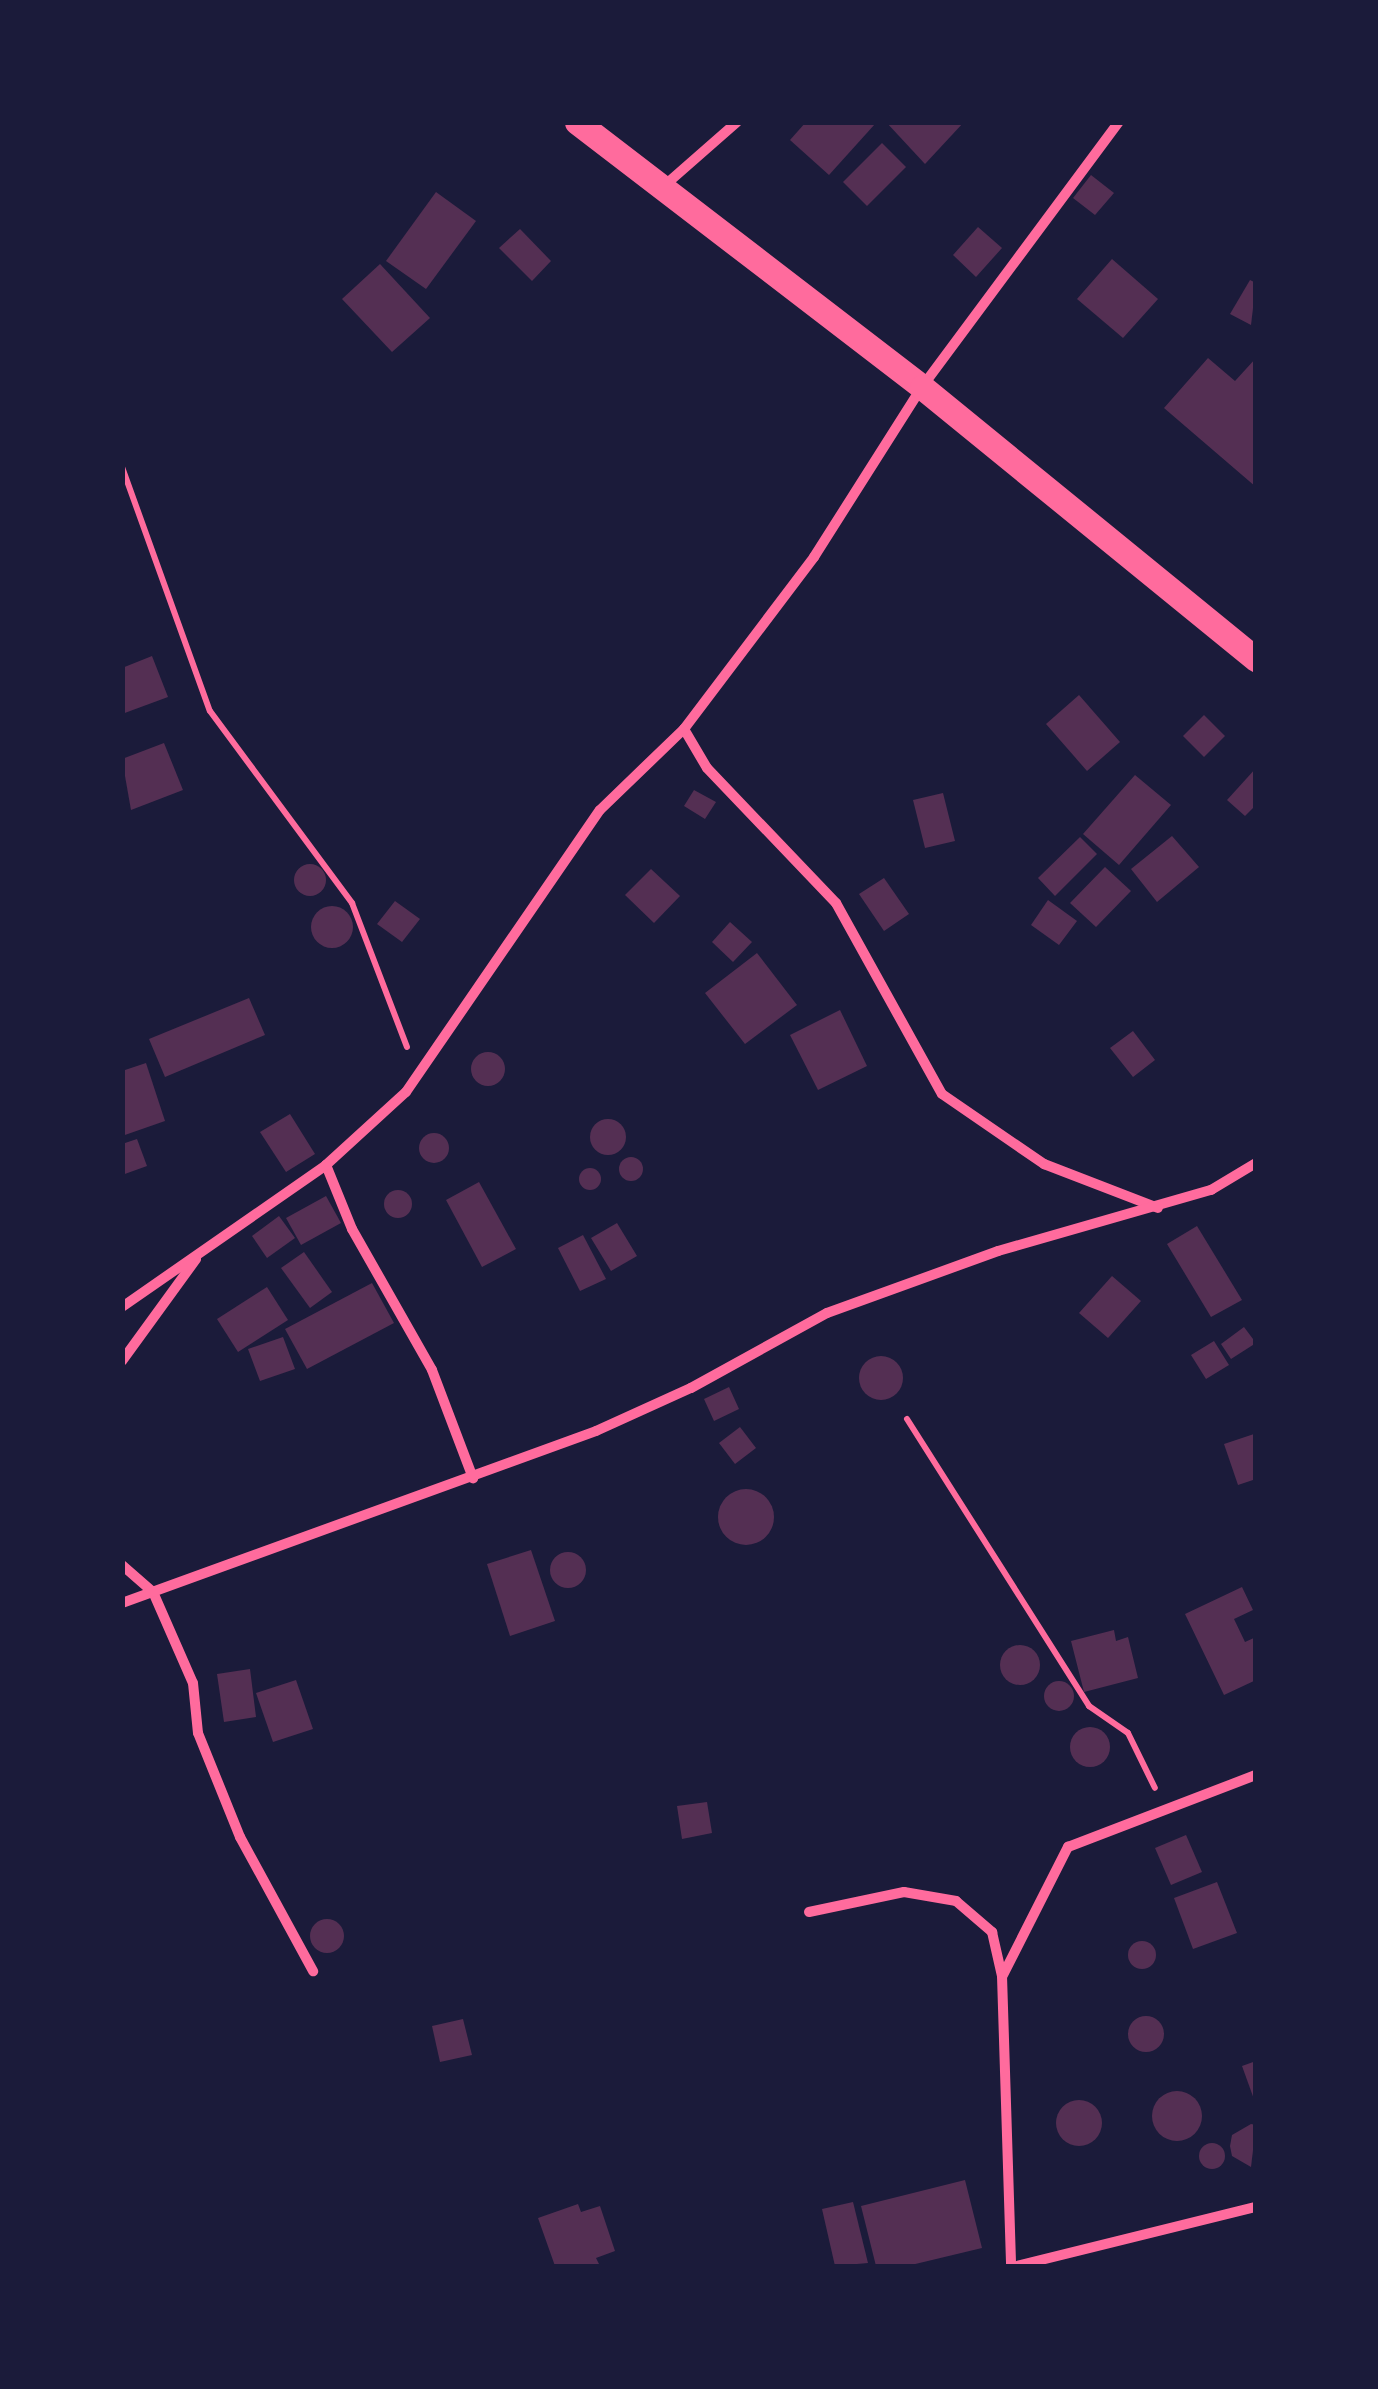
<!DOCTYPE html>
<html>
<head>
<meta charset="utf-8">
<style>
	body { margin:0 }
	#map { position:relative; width:1378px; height:2389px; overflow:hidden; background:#1b1b3a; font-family:Raleway,sans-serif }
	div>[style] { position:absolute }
	.building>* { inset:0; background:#542f53 }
	.round { border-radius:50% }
	.path>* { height:6px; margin:-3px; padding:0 3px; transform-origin:3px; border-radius:3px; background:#ff6b9d }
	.minor>* { height:10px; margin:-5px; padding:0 5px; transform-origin:5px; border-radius:5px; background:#ff6b9d }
	.primary>* { height:25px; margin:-12.5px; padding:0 12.5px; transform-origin:12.5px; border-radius:12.5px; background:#ff6b9d }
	span { translate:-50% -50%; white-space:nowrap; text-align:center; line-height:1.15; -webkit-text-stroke:10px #1b1b3a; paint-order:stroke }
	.frame { position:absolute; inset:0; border:125px solid #1b1b3a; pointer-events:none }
</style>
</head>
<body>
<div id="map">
	<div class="building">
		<i style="clip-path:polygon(806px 122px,873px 122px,875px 124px,829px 175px,790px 140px)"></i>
		<i style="clip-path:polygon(886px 122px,964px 122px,925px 164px)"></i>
		<i style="clip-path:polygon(882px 143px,906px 167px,867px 206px,843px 182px)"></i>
		<i style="clip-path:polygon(1091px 175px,1114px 193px,1095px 215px,1073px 198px)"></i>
		<i style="clip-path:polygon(436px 192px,476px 221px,426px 289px,386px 261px)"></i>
		<i style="clip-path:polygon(978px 227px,1002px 248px,976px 277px,953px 255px)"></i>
		<i style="clip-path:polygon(520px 229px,551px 261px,532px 281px,499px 248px)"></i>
		<i style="clip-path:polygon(1112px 259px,1158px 299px,1123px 338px,1077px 299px)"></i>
		<i style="clip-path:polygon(380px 264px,430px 318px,392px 352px,342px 299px)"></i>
		<i style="clip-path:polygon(1250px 280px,1256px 283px,1251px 325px,1230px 314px)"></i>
		<i style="clip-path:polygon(1208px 358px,1235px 381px,1256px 358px,1256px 487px,1164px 408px)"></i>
		<i style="clip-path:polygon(152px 656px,168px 697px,122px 714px,122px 668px)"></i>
		<i style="clip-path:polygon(1079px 695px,1120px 742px,1087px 771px,1046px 724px)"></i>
		<i style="clip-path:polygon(1204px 715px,1225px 736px,1204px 757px,1183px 736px)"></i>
		<i style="clip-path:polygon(164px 743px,183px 790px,131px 810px,122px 759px)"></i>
		<i style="clip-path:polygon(1256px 768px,1256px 805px,1245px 816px,1227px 800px)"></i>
		<i style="clip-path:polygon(1135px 775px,1171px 805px,1119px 865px,1083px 834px)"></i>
		<i style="clip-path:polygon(694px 790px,716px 802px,705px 819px,684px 806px)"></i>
		<i style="clip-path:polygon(943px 793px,955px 841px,925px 848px,913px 800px)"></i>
		<i style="clip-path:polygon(1172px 836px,1199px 867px,1157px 902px,1131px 869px)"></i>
		<i style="clip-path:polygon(1080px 837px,1097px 854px,1055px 896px,1038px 878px)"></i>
		<i class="round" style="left:294px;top:864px;width:32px;height:32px"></i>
		<i style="clip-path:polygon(1105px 867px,1131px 891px,1096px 927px,1070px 903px)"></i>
		<i style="clip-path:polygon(651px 869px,680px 896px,654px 923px,625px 895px)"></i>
		<i style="clip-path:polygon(884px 878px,909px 914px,884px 931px,859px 894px)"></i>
		<i style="clip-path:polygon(1048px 900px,1077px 921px,1059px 945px,1031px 925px)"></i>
		<i style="clip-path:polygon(395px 901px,420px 919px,402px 942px,377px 924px)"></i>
		<i class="round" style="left:311px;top:906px;width:42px;height:42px"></i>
		<i style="clip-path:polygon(730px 922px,752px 942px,733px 962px,712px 942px)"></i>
		<i style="clip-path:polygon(757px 953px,797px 1005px,745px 1044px,705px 993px)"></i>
		<i style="clip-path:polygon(249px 998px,265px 1035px,165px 1077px,149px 1039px)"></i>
		<i style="clip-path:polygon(840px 1010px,867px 1066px,818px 1090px,790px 1035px)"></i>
		<i style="clip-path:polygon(1133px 1031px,1155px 1060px,1133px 1077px,1110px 1048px)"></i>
		<i class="round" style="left:471px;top:1052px;width:34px;height:34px"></i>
		<i style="clip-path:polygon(146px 1063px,165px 1121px,122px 1136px,122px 1071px)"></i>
		<i style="clip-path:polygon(290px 1114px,315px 1154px,286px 1172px,260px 1132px)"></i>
		<i class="round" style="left:590px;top:1119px;width:36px;height:36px"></i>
		<i class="round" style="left:419px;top:1133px;width:30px;height:30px"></i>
		<i style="clip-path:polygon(137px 1139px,147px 1166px,122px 1175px,122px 1144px)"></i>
		<i class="round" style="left:619px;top:1157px;width:24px;height:24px"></i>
		<i class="round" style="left:579px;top:1168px;width:22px;height:22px"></i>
		<i style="clip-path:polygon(479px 1182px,516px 1249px,482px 1267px,446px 1200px)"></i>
		<i class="round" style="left:384px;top:1190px;width:28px;height:28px"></i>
		<i style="clip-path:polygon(326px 1196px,341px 1223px,301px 1245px,286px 1218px)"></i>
		<i style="clip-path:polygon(279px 1216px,295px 1238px,267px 1258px,252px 1236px)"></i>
		<i style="clip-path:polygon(617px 1223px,637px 1256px,611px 1271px,591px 1238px)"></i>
		<i style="clip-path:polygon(1197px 1226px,1242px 1300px,1211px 1317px,1167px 1244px)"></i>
		<i style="clip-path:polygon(583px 1235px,606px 1279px,580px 1291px,558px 1248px)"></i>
		<i style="clip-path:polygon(304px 1252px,332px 1292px,310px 1308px,281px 1268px)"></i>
		<i style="clip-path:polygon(1112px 1276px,1141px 1301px,1108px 1338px,1079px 1313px)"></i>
		<i style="clip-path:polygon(372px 1283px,394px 1323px,307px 1369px,285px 1329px)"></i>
		<i style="clip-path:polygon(267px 1287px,288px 1320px,238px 1352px,217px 1319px)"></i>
		<i style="clip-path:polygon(1244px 1327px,1256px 1343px,1231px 1359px,1221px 1344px)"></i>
		<i style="clip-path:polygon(283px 1337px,295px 1369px,260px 1381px,248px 1349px)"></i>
		<i style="clip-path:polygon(1214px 1341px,1229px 1365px,1206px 1379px,1191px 1355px)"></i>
		<i class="round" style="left:859px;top:1356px;width:44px;height:44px"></i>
		<i style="clip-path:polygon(729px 1387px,739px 1409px,714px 1421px,704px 1399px)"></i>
		<i style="clip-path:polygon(740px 1427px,756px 1448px,735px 1464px,719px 1443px)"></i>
		<i style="clip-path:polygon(1254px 1434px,1256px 1479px,1238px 1485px,1224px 1444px)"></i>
		<i class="round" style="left:718px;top:1489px;width:56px;height:56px"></i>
		<i style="clip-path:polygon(531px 1550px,555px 1621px,510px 1636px,487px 1564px)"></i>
		<i class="round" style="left:550px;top:1552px;width:36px;height:36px"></i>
		<i style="clip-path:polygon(1242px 1587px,1253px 1610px,1234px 1619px,1245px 1642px,1256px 1637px,1256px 1680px,1224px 1695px,1185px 1614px)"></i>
		<i style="clip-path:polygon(1114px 1630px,1116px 1641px,1128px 1637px,1138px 1678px,1084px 1692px,1071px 1641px)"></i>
		<i class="round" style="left:1000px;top:1645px;width:40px;height:40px"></i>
		<i style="clip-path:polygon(250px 1669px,256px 1717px,224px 1722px,217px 1674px)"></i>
		<i style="clip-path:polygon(296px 1680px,313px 1729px,273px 1742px,256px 1693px)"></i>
		<i class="round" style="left:1044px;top:1681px;width:30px;height:30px"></i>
		<i class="round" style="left:1070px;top:1727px;width:40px;height:40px"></i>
		<i style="clip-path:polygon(707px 1802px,712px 1833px,682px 1839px,677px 1806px)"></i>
		<i style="clip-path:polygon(1186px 1835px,1202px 1872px,1171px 1885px,1155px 1848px)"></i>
		<i style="clip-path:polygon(1217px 1882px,1237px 1933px,1193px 1949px,1174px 1898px)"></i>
		<i class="round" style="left:310px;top:1919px;width:34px;height:34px"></i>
		<i class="round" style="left:1128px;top:1941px;width:28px;height:28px"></i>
		<i class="round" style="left:1128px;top:2016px;width:36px;height:36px"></i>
		<i style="clip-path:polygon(463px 2019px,472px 2055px,440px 2062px,432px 2026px)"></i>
		<i style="clip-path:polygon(1256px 2061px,1256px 2102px,1255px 2102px,1242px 2066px)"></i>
		<i class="round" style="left:1152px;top:2091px;width:50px;height:50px"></i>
		<i class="round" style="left:1056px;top:2100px;width:46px;height:46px"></i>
		<i style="clip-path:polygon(1251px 2124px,1256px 2125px,1251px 2167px,1232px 2156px,1230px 2146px,1232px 2135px)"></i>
		<i class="round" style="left:1199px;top:2143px;width:26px;height:26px"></i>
		<i style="clip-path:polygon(965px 2180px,982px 2248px,907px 2266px,876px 2266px,861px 2206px)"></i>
		<i style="clip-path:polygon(853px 2202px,868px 2263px,835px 2266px,822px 2209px)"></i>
		<i style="clip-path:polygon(578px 2204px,581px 2212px,600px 2206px,615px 2251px,596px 2258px,600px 2266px,555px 2266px,538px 2218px)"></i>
	</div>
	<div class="path">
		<i style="left:122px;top:467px;width:259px;rotate:70.2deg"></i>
		<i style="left:210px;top:711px;width:239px;rotate:53.5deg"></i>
		<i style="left:352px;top:903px;width:154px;rotate:69.1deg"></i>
		<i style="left:907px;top:1419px;width:340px;rotate:57.6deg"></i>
		<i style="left:1089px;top:1706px;width:47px;rotate:34.7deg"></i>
		<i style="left:1128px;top:1733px;width:61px;rotate:63.9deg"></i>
	</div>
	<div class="minor">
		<i style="left:664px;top:186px;width:97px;rotate:-41.2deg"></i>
		<i style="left:684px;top:729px;width:45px;rotate:59.5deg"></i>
		<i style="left:707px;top:768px;width:187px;rotate:46.3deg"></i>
		<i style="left:836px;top:903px;width:218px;rotate:61deg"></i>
		<i style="left:942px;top:1094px;width:124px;rotate:34.5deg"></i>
		<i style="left:1044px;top:1164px;width:122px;rotate:21.1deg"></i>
		<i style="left:326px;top:1165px;width:69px;rotate:67.9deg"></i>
		<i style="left:352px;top:1229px;width:162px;rotate:60.4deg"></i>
		<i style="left:432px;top:1370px;width:116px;rotate:69.2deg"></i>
		<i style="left:122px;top:1307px;width:249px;rotate:-34.8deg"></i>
		<i style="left:326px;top:1165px;width:108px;rotate:-42.4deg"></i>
		<i style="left:406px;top:1092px;width:342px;rotate:-55.5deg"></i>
		<i style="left:600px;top:810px;width:117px;rotate:-44deg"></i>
		<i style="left:684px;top:729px;width:216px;rotate:-52.9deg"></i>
		<i style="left:814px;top:557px;width:201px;rotate:-57.6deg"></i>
		<i style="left:922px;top:387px;width:330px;rotate:-53.4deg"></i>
		<i style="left:122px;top:1361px;width:126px;rotate:-54deg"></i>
		<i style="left:122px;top:1565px;width:41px;rotate:41.1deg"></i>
		<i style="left:153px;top:1592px;width:99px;rotate:66.3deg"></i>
		<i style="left:193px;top:1683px;width:50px;rotate:84.3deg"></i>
		<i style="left:198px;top:1733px;width:112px;rotate:68deg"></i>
		<i style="left:240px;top:1837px;width:153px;rotate:61.4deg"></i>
		<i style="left:122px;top:1603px;width:504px;rotate:-19.94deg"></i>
		<i style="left:596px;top:1431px;width:104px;rotate:-24.4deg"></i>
		<i style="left:691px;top:1388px;width:155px;rotate:-28.9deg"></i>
		<i style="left:827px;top:1313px;width:182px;rotate:-19.9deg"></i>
		<i style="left:998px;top:1251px;width:222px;rotate:-16deg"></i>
		<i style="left:1211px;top:1190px;width:52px;rotate:-31deg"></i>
		<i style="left:809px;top:1912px;width:97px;rotate:-11.9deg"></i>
		<i style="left:904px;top:1892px;width:53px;rotate:9.8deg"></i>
		<i style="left:956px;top:1901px;width:48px;rotate:40.7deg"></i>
		<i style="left:992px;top:1932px;width:45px;rotate:77.2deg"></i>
		<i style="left:1002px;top:1976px;width:290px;rotate:88.2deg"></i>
		<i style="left:1003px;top:1975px;width:144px;rotate:-63.1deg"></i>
		<i style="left:1068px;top:1847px;width:201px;rotate:-21deg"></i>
		<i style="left:1017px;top:2266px;width:246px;rotate:-13.9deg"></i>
	</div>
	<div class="primary">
		<i style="left:577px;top:122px;width:435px;rotate:37.5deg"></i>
		<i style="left:922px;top:387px;width:431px;rotate:39.2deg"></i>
	</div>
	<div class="frame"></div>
</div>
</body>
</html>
